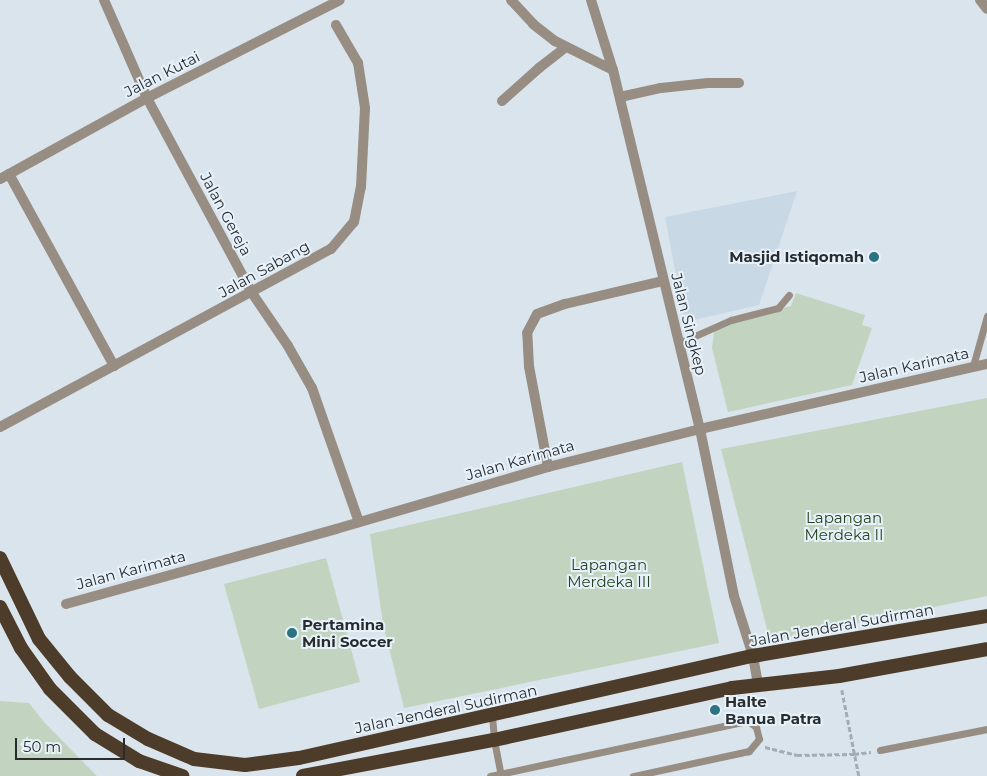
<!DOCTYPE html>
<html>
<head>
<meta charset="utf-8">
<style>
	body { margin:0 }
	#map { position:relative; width:987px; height:776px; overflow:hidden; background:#dae4ed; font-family:Montserrat,sans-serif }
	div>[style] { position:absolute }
	.built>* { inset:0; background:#c8d8e5 }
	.green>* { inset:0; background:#c2d4bf }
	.path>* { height:2.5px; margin-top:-1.25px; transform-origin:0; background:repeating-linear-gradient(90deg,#a3abb3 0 5px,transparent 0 7.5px) }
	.service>* { height:7px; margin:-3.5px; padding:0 3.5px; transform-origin:3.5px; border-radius:3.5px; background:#978d83 }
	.minor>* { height:10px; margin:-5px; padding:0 5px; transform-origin:5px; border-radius:5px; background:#978d83 }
	.tertiary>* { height:10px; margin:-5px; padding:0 5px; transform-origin:5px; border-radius:5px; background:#978d83 }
	.trunk>* { height:14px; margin:-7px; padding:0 7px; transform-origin:7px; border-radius:7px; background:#4e3c2a }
	.dots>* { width:14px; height:14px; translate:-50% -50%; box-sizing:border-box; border:2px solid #e7f1fa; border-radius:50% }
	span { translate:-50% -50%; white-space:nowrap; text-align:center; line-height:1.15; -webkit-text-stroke:4px #e7f1fa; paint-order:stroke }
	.street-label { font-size:15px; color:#282c2f }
	.poi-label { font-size:15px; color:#282c2f; font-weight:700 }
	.right { translate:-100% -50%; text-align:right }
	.left { translate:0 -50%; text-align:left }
	.park-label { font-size:15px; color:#254520 }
	.scale { position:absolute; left:15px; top:738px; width:110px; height:22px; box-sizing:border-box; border:2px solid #282c2f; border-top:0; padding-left:6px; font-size:15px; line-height:18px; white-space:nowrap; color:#282c2f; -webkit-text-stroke:4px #e7f1fa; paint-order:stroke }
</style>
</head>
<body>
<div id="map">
	<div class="built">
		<i style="clip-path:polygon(797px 191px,759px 305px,685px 322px,665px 217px)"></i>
	</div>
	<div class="green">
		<i style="clip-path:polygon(796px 293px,865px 315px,862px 325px,872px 328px,852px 385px,728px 412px,712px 348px,715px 325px,791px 306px)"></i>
		<i style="clip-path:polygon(987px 398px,987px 596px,770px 641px,721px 449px)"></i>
		<i style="clip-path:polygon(682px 462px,719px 643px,404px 708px,383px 624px,370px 534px)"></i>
		<i style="clip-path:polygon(326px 558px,360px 682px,259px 709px,224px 584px)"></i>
		<i style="clip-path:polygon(0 701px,29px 703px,44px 722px,97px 776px,0 776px)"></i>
	</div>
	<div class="path">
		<i style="left:842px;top:690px;width:88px;rotate:78.8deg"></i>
		<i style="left:765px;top:747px;width:33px;rotate:14deg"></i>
		<i style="left:797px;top:755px;width:57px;rotate:-1deg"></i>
		<i style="left:854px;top:754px;width:17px;rotate:-7deg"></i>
	</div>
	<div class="service">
		<i style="left:679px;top:343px;width:57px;rotate:-23.9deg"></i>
		<i style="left:731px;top:320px;width:49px;rotate:-14.3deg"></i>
		<i style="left:778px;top:308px;width:17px;rotate:-50deg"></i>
		<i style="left:973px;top:366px;width:52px;rotate:-74.4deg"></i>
		<i style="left:492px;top:716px;width:24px;rotate:85deg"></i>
		<i style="left:494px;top:740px;width:37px;rotate:79deg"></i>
		<i style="left:880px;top:750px;width:109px;rotate:-11.1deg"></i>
		<i style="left:490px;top:776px;width:253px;rotate:-12.1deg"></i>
		<i style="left:737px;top:723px;width:11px;rotate:-10deg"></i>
		<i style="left:748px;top:721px;width:10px;rotate:37deg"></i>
		<i style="left:756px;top:727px;width:12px;rotate:76deg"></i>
		<i style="left:759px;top:739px;width:16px;rotate:130deg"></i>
		<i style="left:749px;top:751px;width:119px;rotate:167.8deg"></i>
	</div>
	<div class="minor">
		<i style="left:104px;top:0;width:107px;rotate:66.3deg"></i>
		<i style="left:147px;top:98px;width:221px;rotate:61.7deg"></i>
		<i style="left:252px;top:293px;width:64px;rotate:55.8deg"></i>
		<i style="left:288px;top:346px;width:48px;rotate:60.3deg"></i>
		<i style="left:312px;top:388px;width:142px;rotate:70.7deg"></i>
		<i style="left:511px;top:0;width:33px;rotate:47deg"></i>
		<i style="left:533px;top:24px;width:28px;rotate:38deg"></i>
		<i style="left:555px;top:41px;width:65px;rotate:26.6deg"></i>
		<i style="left:591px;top:0;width:73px;rotate:72.6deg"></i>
		<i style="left:613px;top:70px;width:369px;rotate:76.4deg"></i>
		<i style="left:700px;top:429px;width:170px;rotate:78.5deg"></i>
		<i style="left:734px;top:596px;width:63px;rotate:72.4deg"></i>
		<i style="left:753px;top:656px;width:28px;rotate:80deg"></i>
		<i style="left:980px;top:0;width:11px;rotate:52deg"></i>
		<i style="left:620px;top:97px;width:42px;rotate:-12.4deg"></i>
		<i style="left:661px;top:88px;width:47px;rotate:-6.1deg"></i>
		<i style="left:708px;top:83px;width:31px"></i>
		<i style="left:502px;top:101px;width:50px;rotate:-41.7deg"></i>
		<i style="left:539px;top:68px;width:34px;rotate:-38deg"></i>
		<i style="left:9px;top:174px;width:219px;rotate:61.3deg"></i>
		<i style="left:0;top:427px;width:376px;rotate:-28.3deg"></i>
		<i style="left:331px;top:249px;width:35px;rotate:-50deg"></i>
		<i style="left:354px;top:222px;width:36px;rotate:-79deg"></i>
		<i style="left:361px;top:187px;width:79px;rotate:-87.1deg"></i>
		<i style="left:365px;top:108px;width:46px;rotate:-98.8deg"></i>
		<i style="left:358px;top:63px;width:44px;rotate:-120.1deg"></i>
		<i style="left:548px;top:467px;width:103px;rotate:-100.7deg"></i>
		<i style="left:529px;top:366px;width:33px;rotate:-93deg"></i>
		<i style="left:527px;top:333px;width:21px;rotate:-62deg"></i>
		<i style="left:537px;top:314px;width:30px;rotate:-20deg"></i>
		<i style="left:565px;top:304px;width:101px;rotate:-13.2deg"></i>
		<i style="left:66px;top:604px;width:280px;rotate:-15.5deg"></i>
		<i style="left:336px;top:529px;width:221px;rotate:-16.3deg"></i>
		<i style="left:548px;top:467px;width:157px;rotate:-14deg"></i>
		<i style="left:700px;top:429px;width:294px;rotate:-12.8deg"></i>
	</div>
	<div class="tertiary">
		<i style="left:0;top:179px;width:168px;rotate:-28.9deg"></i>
		<i style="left:147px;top:98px;width:216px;rotate:-26.9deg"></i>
	</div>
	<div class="trunk">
		<i style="left:0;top:558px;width:90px;rotate:64.3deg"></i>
		<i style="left:39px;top:639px;width:49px;rotate:50.8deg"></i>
		<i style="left:70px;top:677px;width:54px;rotate:45deg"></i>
		<i style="left:108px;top:715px;width:47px;rotate:31deg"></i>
		<i style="left:148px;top:739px;width:50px;rotate:23.5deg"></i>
		<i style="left:194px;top:759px;width:51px;rotate:6.7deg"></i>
		<i style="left:245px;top:765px;width:54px;rotate:-7.4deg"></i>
		<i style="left:299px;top:758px;width:465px;rotate:-12.7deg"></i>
		<i style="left:753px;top:656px;width:237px;rotate:-9.7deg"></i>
		<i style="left:0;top:607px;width:46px;rotate:62.9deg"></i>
		<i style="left:21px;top:648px;width:50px;rotate:54.7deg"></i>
		<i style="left:50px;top:689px;width:64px;rotate:45deg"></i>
		<i style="left:95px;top:734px;width:52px;rotate:31.5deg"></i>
		<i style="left:139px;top:761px;width:46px;rotate:19.2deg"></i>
		<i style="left:303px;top:776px;width:194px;rotate:-10.7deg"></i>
		<i style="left:494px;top:740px;width:244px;rotate:-12.3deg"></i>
		<i style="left:732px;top:688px;width:108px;rotate:-6.4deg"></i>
		<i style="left:839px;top:676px;width:150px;rotate:-10.3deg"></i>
	</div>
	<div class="dots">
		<i style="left:874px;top:257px;background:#2c7280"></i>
		<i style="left:292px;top:633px;background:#2c7280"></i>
		<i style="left:715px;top:710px;background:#2c7280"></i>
	</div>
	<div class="street-label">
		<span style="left:162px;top:74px;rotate:-27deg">Jalan Kutai</span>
		<span style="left:226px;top:214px;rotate:62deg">Jalan Gereja</span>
		<span style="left:264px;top:269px;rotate:-29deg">Jalan Sabang</span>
		<span style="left:689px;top:324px;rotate:76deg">Jalan Singkep</span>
		<span style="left:914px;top:365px;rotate:-13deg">Jalan Karimata</span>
		<span style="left:520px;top:460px;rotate:-16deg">Jalan Karimata</span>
		<span style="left:131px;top:570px;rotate:-15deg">Jalan Karimata</span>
		<span style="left:842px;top:625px;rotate:-10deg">Jalan Jenderal Sudirman</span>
		<span style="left:446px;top:709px;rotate:-12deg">Jalan Jenderal Sudirman</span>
	</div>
	<div class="poi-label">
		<span class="right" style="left:864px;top:257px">Masjid Istiqomah</span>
		<span class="left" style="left:302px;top:633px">Pertamina<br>Mini Soccer</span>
		<span class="left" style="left:725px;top:710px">Halte<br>Banua Patra</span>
	</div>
	<div class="park-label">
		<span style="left:844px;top:526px">Lapangan<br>Merdeka II</span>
		<span style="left:609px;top:573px">Lapangan<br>Merdeka III</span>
	</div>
	<div class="scale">50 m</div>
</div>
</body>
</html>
